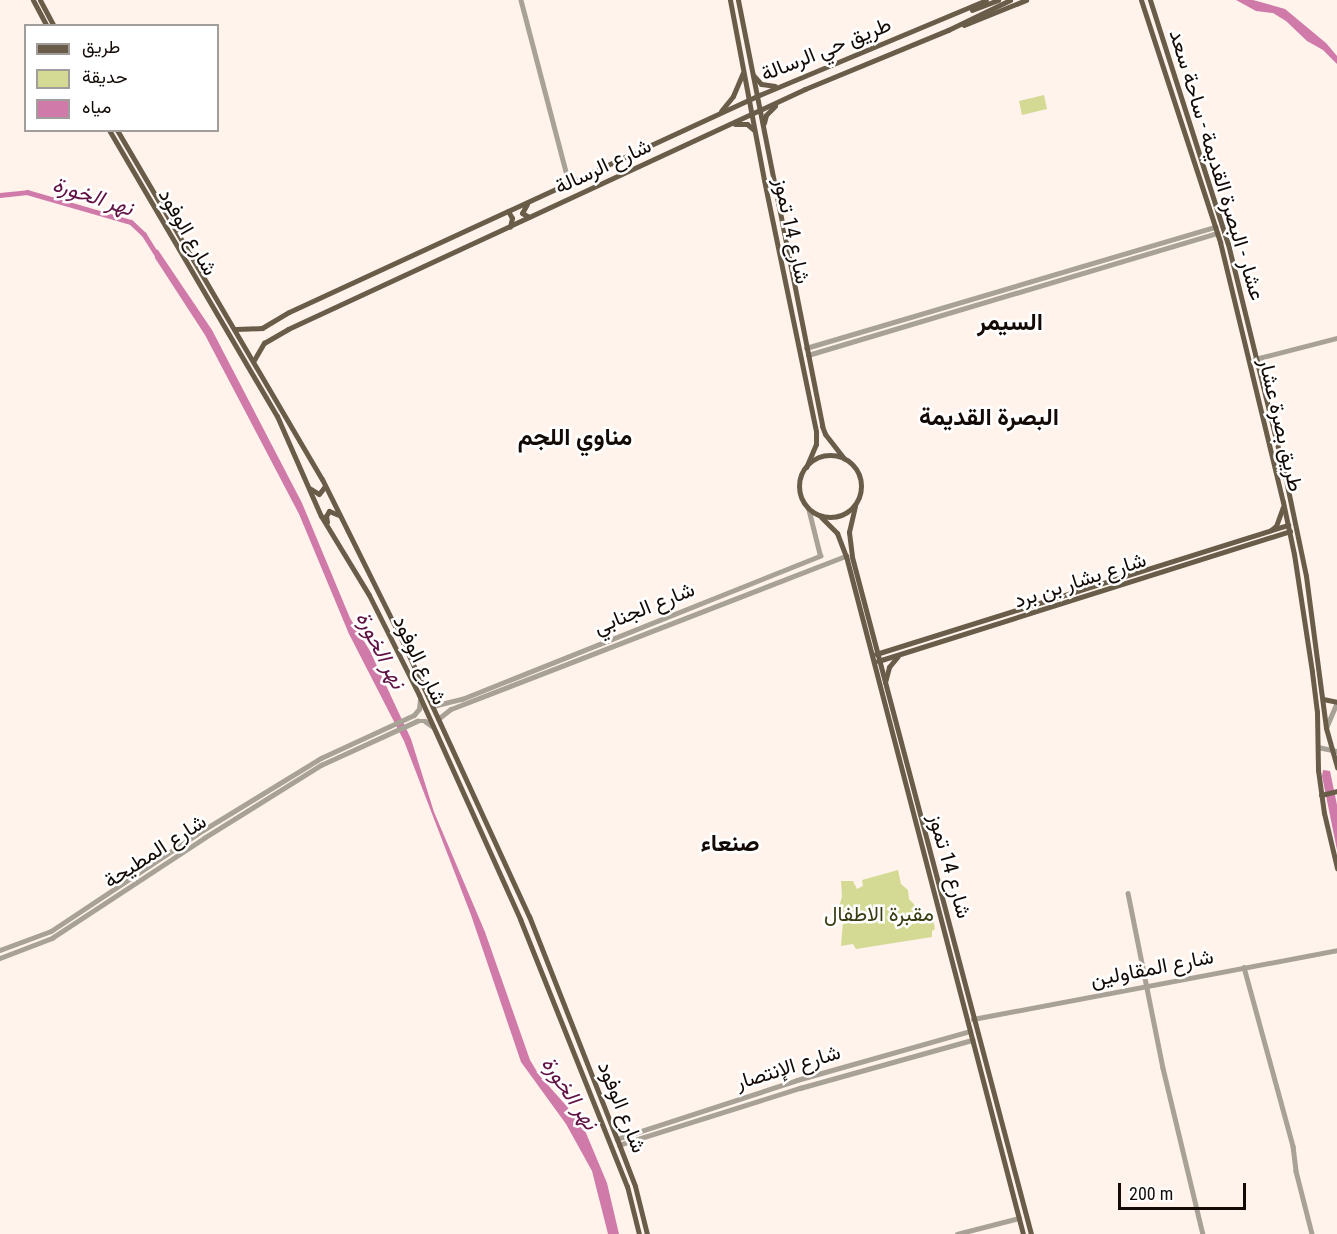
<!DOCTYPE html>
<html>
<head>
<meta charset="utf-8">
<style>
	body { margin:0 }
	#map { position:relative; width:1337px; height:1234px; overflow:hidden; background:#fff3ec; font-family:"Roboto Condensed",Vazirmatn,sans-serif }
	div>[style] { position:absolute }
	.green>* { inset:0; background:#d4da94 }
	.water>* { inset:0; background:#d07aaa }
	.canal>* { height:4.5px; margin:-2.25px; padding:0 2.25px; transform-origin:2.25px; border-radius:2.25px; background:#d07aaa }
	.minor>* { height:4.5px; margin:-2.25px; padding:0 2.25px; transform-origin:2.25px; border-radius:2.25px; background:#a8a196 }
	.major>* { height:5px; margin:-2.5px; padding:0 2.5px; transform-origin:2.5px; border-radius:2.5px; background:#695d49 }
	.major>.ring { margin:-2.5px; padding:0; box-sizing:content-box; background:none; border:5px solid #695d49; border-radius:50% }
	span { translate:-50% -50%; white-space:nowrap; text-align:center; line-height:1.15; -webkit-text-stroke:5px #fff; paint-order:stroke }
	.street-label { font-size:21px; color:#130a05 }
	.park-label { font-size:21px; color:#393c12 }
	.water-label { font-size:22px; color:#5f1144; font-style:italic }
	.quarter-label { font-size:24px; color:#130a05; font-weight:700 }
	.legend { position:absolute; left:24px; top:24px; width:195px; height:108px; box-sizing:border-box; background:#fff; border:2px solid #a19d9b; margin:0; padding:8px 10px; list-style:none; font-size:18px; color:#130a05 }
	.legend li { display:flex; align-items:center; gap:12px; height:30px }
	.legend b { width:30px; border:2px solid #a19d9b }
	.scale { position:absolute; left:1118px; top:1183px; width:128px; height:27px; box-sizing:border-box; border:3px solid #130a05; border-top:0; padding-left:8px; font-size:18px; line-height:21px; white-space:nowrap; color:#130a05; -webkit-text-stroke:4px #fff; paint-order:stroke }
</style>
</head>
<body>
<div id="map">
	<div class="green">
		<i style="clip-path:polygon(1044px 95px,1047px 109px,1022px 115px,1019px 101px)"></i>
		<i style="clip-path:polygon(898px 870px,901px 884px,908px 890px,909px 899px,922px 913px,932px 913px,935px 929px,932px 931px,932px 937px,856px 949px,853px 944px,841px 946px,843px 921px,836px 919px,842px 896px,841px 881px,853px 881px,857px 889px,863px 886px,862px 880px)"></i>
	</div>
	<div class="water">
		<i style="clip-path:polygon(1236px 0,1253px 0,1285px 9px,1326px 43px,1337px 56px,1337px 64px,1323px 50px,1307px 41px,1286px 21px,1273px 13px,1256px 11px)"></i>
		<i style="clip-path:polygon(154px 249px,158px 250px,212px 330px,302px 503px,350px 618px,370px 651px,411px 739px,434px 812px,485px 932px,530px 1060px,539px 1075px,571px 1111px,586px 1133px,607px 1183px,619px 1234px,608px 1234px,592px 1171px,566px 1124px,521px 1062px,471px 915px,404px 741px,349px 634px,299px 514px,205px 335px,155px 258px)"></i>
		<i style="clip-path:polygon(1323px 770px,1330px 771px,1337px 805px,1337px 850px,1322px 776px)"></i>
	</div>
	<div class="canal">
		<i style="left:0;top:195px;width:27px;rotate:-6deg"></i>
		<i style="left:27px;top:192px;width:108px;rotate:16.1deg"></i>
		<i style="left:131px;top:222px;width:18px;rotate:43deg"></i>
		<i style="left:144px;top:234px;width:22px;rotate:58deg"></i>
	</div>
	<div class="minor">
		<i style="left:521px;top:0;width:189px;rotate:75.3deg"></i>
		<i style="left:806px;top:348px;width:427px;rotate:-16.5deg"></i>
		<i style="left:808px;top:355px;width:427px;rotate:-16.6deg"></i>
		<i style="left:1255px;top:359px;width:85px;rotate:-14.4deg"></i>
		<i style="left:433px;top:706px;width:30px;rotate:-14deg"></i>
		<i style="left:462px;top:699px;width:386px;rotate:-21.8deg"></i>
		<i style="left:820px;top:556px;width:49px;rotate:-104deg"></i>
		<i style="left:438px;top:719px;width:16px;rotate:-38deg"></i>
		<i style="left:451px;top:709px;width:424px;rotate:-21.2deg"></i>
		<i style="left:1326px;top:728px;width:28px;rotate:-67deg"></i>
		<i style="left:1318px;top:747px;width:19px;rotate:12deg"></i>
		<i style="left:1128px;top:893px;width:178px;rotate:78.7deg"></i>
		<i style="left:1163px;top:1068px;width:171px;rotate:76.5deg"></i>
		<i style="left:0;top:950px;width:54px;rotate:-20.4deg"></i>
		<i style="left:51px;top:931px;width:175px;rotate:-33.6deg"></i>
		<i style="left:197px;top:834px;width:145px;rotate:-31.5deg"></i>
		<i style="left:321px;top:758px;width:102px;rotate:-24.8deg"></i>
		<i style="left:414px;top:715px;width:8px;rotate:-50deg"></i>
		<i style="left:419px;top:709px;width:9px;rotate:-84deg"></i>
		<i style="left:0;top:958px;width:56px;rotate:-21deg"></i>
		<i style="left:52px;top:938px;width:182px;rotate:-33.3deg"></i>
		<i style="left:204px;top:838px;width:138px;rotate:-32deg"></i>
		<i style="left:321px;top:765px;width:106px;rotate:-24.6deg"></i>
		<i style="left:417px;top:721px;width:8px"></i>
		<i style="left:425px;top:721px;width:9px;rotate:36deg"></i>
		<i style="left:1244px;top:967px;width:186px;rotate:74.7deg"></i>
		<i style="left:1293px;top:1146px;width:25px;rotate:83deg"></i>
		<i style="left:1296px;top:1171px;width:65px;rotate:75.7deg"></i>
		<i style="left:973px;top:1019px;width:370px;rotate:-10.7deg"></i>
		<i style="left:617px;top:1139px;width:189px;rotate:-18.1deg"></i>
		<i style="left:797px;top:1080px;width:180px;rotate:-15.8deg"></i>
		<i style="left:619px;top:1145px;width:190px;rotate:-17.5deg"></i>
		<i style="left:800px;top:1088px;width:179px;rotate:-15.6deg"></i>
		<i style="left:957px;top:1234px;width:64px;rotate:-14.5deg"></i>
	</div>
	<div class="major">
		<i style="left:33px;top:0;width:30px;rotate:62deg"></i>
		<i style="left:40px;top:0;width:30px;rotate:62deg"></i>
		<i style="left:730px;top:0;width:183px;rotate:79.3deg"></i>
		<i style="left:764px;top:180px;width:257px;rotate:78.3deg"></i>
		<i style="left:816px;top:432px;width:12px;rotate:90deg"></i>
		<i style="left:816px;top:444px;width:25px;rotate:113deg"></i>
		<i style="left:738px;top:0;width:434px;rotate:78.8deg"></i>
		<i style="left:822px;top:426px;width:9px;rotate:69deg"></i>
		<i style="left:825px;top:434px;width:31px;rotate:52deg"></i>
		<i style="left:1141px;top:0;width:255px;rotate:71.9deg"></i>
		<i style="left:1220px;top:242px;width:268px;rotate:76.4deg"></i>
		<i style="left:1283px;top:502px;width:53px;rotate:78.1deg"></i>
		<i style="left:1294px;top:554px;width:119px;rotate:81.3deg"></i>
		<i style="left:1312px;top:672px;width:40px;rotate:82.9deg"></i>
		<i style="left:1317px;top:712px;width:58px;rotate:89deg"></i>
		<i style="left:1318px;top:770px;width:43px;rotate:82.1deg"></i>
		<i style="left:1324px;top:813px;width:57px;rotate:76.7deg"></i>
		<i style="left:1150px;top:0;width:256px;rotate:72.3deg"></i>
		<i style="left:1228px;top:244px;width:248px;rotate:76.2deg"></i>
		<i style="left:1287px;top:485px;width:93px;rotate:78.2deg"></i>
		<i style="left:1306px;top:576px;width:153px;rotate:82.5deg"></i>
		<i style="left:1326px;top:728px;width:41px;rotate:74.2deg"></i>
		<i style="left:972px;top:10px;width:28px;rotate:-21deg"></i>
		<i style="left:964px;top:25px;width:67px;rotate:-22deg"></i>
		<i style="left:753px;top:75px;width:12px;rotate:48deg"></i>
		<i style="left:761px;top:84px;width:14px;rotate:8deg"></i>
		<i style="left:721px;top:111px;width:19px;rotate:-51deg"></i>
		<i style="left:733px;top:96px;width:25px;rotate:-67deg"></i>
		<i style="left:764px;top:123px;width:8px;rotate:-76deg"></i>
		<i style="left:766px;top:115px;width:13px;rotate:-45deg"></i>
		<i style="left:735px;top:124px;width:12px"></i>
		<i style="left:747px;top:124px;width:9px;rotate:41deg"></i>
		<i style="left:109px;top:130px;width:332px;rotate:59.6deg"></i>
		<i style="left:277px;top:416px;width:109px;rotate:66.3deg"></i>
		<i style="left:321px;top:516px;width:92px;rotate:58.7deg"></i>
		<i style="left:369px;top:595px;width:112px;rotate:63.4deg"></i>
		<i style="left:419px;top:695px;width:246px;rotate:65.7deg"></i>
		<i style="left:520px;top:919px;width:288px;rotate:68.2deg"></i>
		<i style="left:627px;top:1186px;width:49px;rotate:76deg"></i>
		<i style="left:117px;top:130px;width:405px;rotate:59.6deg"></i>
		<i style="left:322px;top:479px;width:175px;rotate:63.6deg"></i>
		<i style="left:400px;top:636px;width:308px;rotate:65.3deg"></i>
		<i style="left:529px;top:916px;width:240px;rotate:68.5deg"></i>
		<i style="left:617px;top:1139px;width:50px;rotate:69deg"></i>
		<i style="left:635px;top:1186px;width:49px;rotate:76deg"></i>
		<i style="left:527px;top:204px;width:10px;rotate:119deg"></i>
		<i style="left:522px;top:213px;width:8px;rotate:30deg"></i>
		<i style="left:508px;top:211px;width:8px;rotate:60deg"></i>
		<i style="left:512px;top:218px;width:9px;rotate:103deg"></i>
		<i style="left:236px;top:329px;width:26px;rotate:-2deg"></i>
		<i style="left:262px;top:328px;width:31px;rotate:-31deg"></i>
		<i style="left:289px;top:312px;width:515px;rotate:-24.78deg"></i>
		<i style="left:757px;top:96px;width:248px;rotate:-22.7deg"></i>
		<i style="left:254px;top:360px;width:20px;rotate:-60deg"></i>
		<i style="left:264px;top:343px;width:28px;rotate:-30deg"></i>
		<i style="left:288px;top:329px;width:570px;rotate:-24.9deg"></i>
		<i style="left:805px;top:89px;width:155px;rotate:-22.4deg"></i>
		<i style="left:948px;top:30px;width:69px;rotate:-25.8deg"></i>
		<i class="ring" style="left:799px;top:455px;width:57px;height:57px"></i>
		<i style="left:311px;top:489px;width:9px;rotate:32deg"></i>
		<i style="left:319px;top:494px;width:10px;rotate:-53deg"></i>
		<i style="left:855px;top:506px;width:27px;rotate:103deg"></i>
		<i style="left:849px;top:532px;width:25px;rotate:83deg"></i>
		<i style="left:852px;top:557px;width:700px;rotate:75.19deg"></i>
		<i style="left:821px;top:517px;width:23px;rotate:45deg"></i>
		<i style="left:837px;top:533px;width:25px;rotate:69deg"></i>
		<i style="left:846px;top:556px;width:701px;rotate:75.37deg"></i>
		<i style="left:327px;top:522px;width:6px;rotate:-99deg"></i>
		<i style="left:326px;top:516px;width:6px;rotate:-59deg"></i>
		<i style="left:329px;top:511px;width:11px;rotate:22deg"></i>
		<i style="left:1271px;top:530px;width:6px;rotate:-39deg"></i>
		<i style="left:1276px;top:526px;width:20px;rotate:-70deg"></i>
		<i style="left:876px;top:654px;width:432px;rotate:-17.4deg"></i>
		<i style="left:878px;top:661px;width:432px;rotate:-17.5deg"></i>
		<i style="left:885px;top:682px;width:16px;rotate:-75deg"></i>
		<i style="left:889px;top:667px;width:14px;rotate:-51deg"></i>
		<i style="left:1323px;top:699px;width:14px;rotate:12deg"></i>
		<i style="left:1321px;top:795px;width:16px;rotate:-14deg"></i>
	</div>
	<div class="street-label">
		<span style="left:826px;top:49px;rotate:-22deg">طريق حي الرسالة</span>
		<span style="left:1217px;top:165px;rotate:73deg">عشار - البصرة القديمة - ساحة سعد</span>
		<span style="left:603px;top:166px;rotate:-25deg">شارع الرسالة</span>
		<span style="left:792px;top:231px;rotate:78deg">شارع 14 تموز</span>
		<span style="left:188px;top:232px;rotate:60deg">شارع الوفود</span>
		<span style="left:1281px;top:425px;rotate:77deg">طريق بصرة عشار</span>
		<span style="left:1080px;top:580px;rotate:-18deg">شارع بشار بن برد</span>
		<span style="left:644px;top:608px;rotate:-22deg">شارع الجنابي</span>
		<span style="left:420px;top:660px;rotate:64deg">شارع الوفود</span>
		<span style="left:155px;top:851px;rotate:-33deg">شارع المطيحة</span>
		<span style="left:950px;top:866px;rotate:74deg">شارع 14 تموز</span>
		<span style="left:1152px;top:968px;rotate:-11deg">شارع المقاولين</span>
		<span style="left:788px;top:1067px;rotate:-17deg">شارع الإنتصار</span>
		<span style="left:622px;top:1107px;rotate:68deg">شارع الوفود</span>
	</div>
	<div class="park-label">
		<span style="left:879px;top:914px">مقبرة الاطفال</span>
	</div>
	<div class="water-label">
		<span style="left:93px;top:196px;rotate:18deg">نهر الخورة</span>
		<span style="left:381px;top:650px;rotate:63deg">نهر الخورة</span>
		<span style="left:570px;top:1093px;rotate:56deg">نهر الخورة</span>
	</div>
	<div class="quarter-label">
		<span style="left:1010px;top:323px">السيمر</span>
		<span style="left:989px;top:418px">البصرة القديمة</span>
		<span style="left:575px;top:438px">مناوي اللجم</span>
		<span style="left:730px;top:844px">صنعاء</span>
	</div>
	<ul class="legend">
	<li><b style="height:8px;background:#695d49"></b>طريق</li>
	<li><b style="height:16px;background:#d4da94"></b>حديقة</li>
	<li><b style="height:16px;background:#d07aaa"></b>مياه</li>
	</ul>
	<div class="scale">200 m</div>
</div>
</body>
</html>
